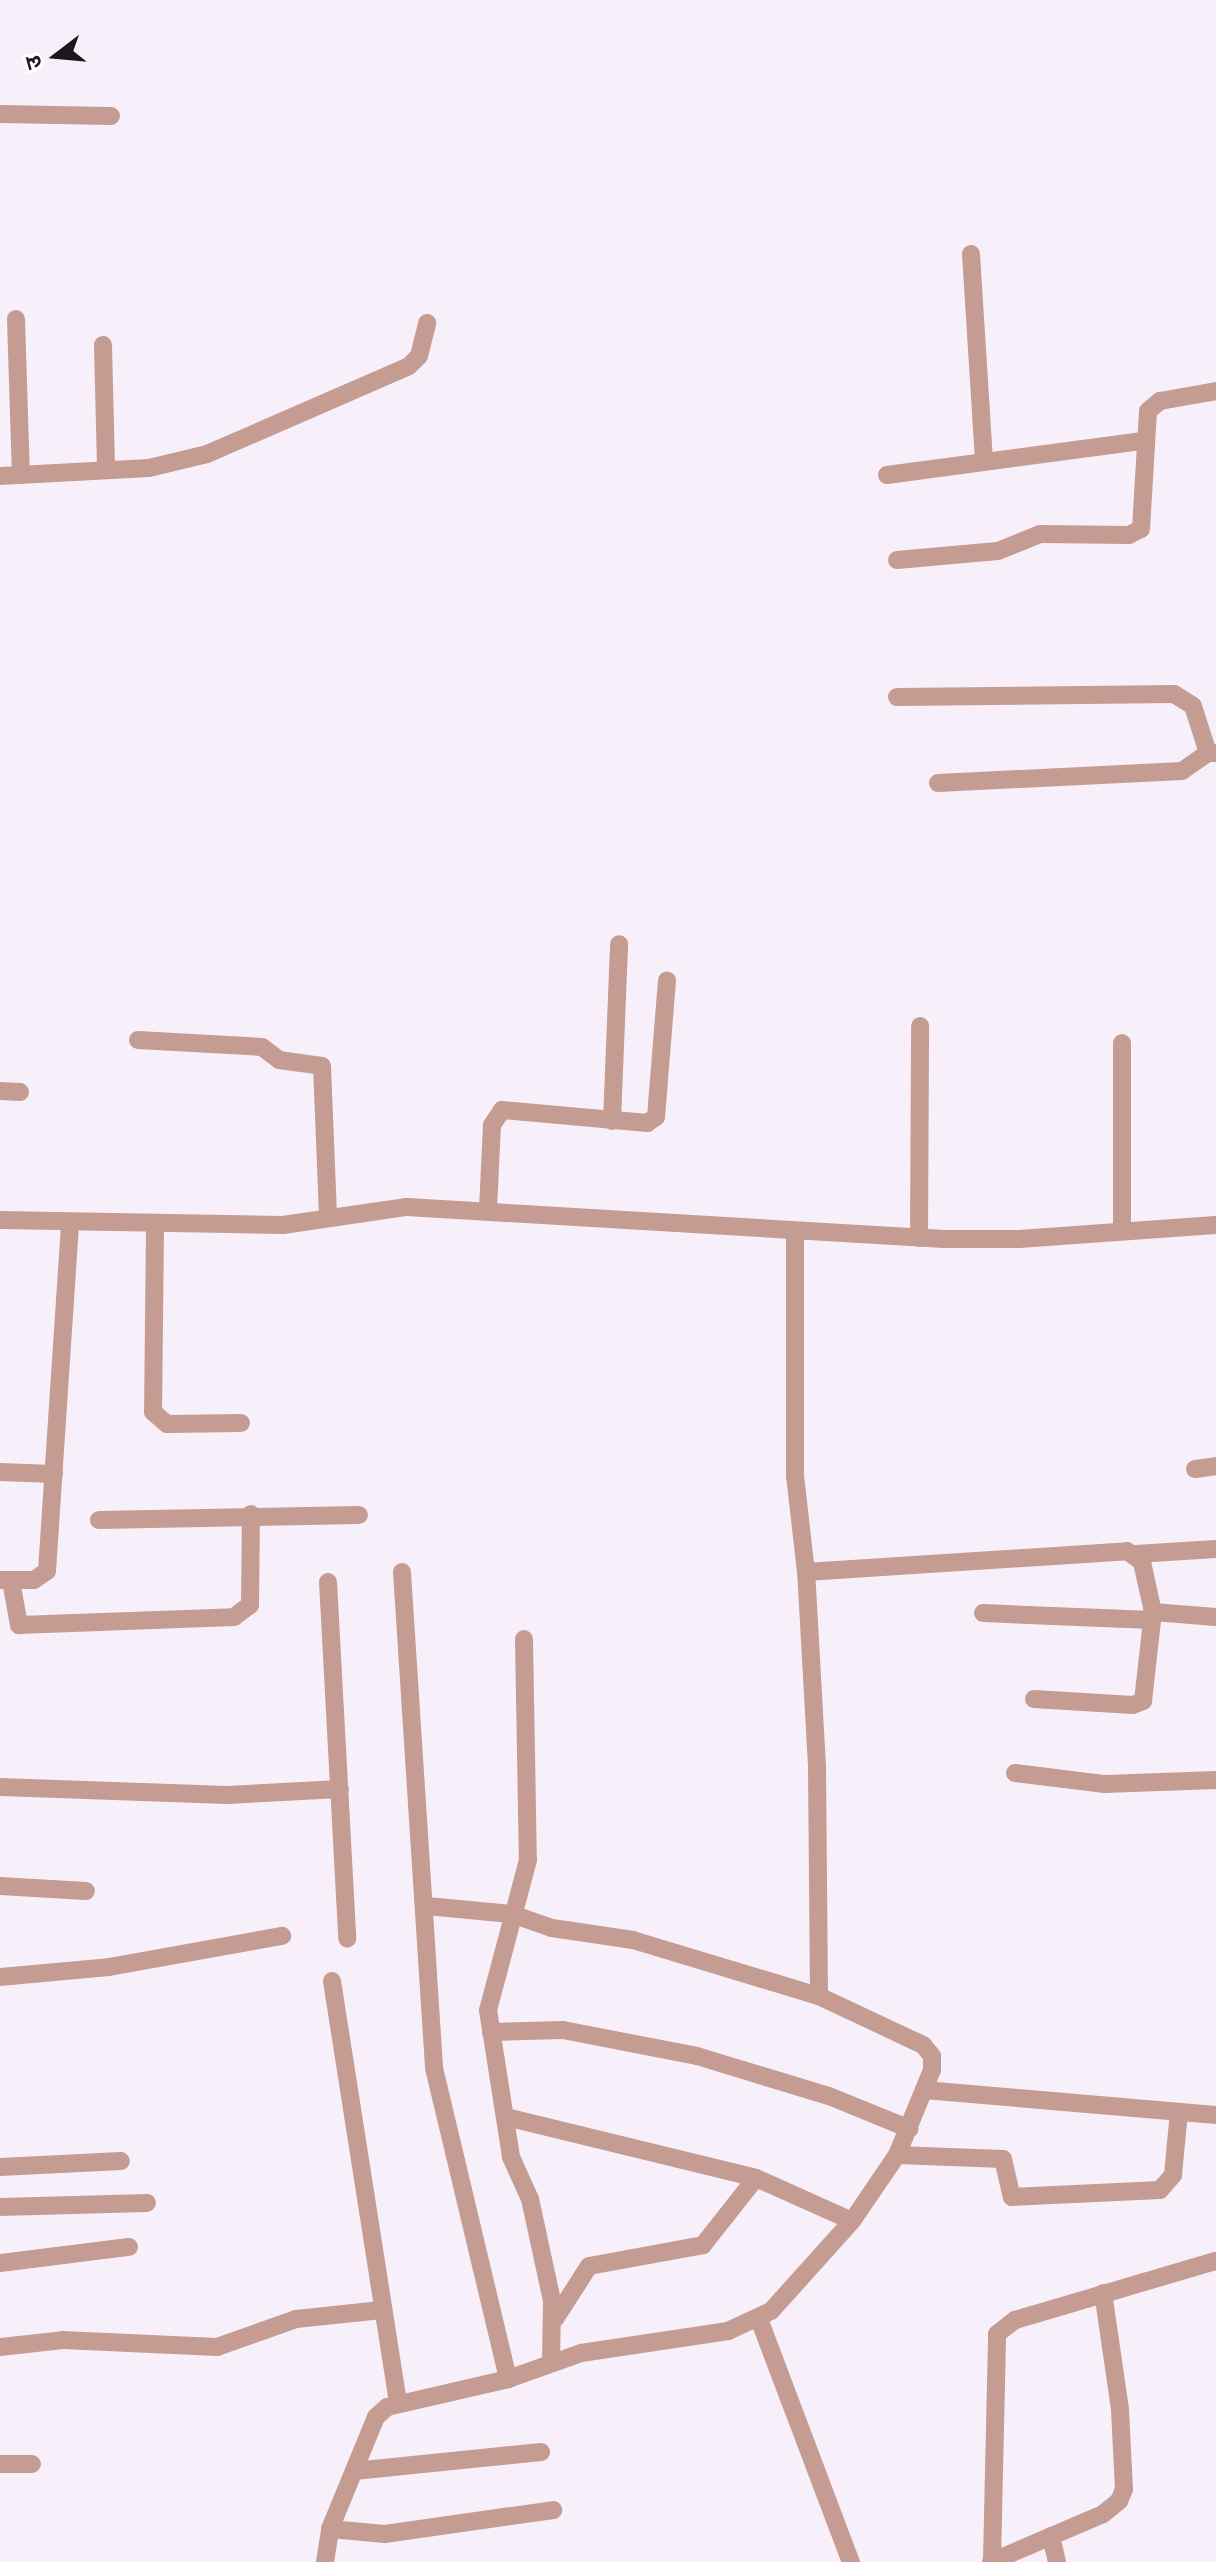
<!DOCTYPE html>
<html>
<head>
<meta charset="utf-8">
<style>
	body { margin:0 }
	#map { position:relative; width:1216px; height:2562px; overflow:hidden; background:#f7f0fb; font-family:"IBM Plex Serif","Noto Sans Devanagari",serif }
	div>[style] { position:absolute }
	.minor>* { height:18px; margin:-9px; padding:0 9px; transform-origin:9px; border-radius:9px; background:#c59c91 }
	span { translate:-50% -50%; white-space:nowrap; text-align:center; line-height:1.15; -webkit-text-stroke:7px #fff; paint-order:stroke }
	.north { position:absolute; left:16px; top:16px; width:80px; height:80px; -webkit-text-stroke:6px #fff; paint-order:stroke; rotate:254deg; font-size:22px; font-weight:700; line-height:32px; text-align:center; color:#1a181b }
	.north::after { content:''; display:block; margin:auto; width:28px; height:36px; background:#1a181b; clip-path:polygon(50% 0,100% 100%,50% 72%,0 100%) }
</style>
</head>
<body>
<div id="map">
	<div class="minor">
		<i style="left:0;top:114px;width:111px;rotate:1deg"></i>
		<i style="left:971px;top:254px;width:208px;rotate:86.4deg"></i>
		<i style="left:16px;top:319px;width:156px;rotate:88.2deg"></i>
		<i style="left:103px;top:345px;width:125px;rotate:88.6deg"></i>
		<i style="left:887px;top:475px;width:258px;rotate:-7.6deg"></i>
		<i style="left:0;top:476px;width:149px;rotate:-3.1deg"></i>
		<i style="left:149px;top:468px;width:60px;rotate:-13.6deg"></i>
		<i style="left:207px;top:454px;width:220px;rotate:-23.5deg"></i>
		<i style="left:409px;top:366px;width:14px;rotate:-45deg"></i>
		<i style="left:419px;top:356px;width:34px;rotate:-76deg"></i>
		<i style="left:897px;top:560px;width:101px;rotate:-5.1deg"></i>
		<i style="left:998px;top:551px;width:45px;rotate:-22deg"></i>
		<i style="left:1040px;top:534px;width:89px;rotate:0.6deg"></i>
		<i style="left:1129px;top:535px;width:13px;rotate:-27deg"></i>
		<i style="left:1141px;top:529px;width:118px;rotate:-86.6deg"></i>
		<i style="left:1148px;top:411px;width:16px;rotate:-40deg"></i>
		<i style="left:1160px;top:401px;width:57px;rotate:-10.1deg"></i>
		<i style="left:897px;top:697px;width:277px;rotate:-0.6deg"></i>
		<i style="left:1174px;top:694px;width:22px;rotate:32deg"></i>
		<i style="left:1193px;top:706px;width:49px;rotate:72.3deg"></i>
		<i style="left:938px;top:783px;width:244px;rotate:-2.8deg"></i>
		<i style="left:1182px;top:771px;width:32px;rotate:-35deg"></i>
		<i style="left:1208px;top:753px;width:8px"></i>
		<i style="left:138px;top:1040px;width:124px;rotate:3.2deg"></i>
		<i style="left:262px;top:1047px;width:21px;rotate:37deg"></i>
		<i style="left:279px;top:1060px;width:43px;rotate:7.9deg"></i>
		<i style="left:322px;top:1066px;width:152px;rotate:87.7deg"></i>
		<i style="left:0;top:1091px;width:20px;rotate:3deg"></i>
		<i style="left:612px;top:1121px;width:177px;rotate:-87.7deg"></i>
		<i style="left:488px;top:1209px;width:84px;rotate:-87.3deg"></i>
		<i style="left:492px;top:1125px;width:18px;rotate:-56deg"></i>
		<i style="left:502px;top:1110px;width:146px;rotate:5.1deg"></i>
		<i style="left:647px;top:1123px;width:11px;rotate:-34deg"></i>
		<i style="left:656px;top:1117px;width:137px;rotate:-85.4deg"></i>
		<i style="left:0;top:1220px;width:283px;rotate:1deg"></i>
		<i style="left:283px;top:1225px;width:125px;rotate:-8.3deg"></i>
		<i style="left:407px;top:1207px;width:538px;rotate:3.41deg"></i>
		<i style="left:944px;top:1239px;width:75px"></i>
		<i style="left:1019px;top:1239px;width:197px;rotate:-4.1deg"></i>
		<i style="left:155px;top:1226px;width:186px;rotate:90.6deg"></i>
		<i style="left:153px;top:1412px;width:18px;rotate:41deg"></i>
		<i style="left:167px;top:1424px;width:74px;rotate:-0.8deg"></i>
		<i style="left:1122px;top:1231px;width:188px;rotate:-90deg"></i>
		<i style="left:919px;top:1238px;width:212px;rotate:-89.7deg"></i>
		<i style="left:1195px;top:1469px;width:21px;rotate:-8deg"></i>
		<i style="left:0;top:1472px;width:54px;rotate:2.1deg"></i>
		<i style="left:99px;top:1520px;width:260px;rotate:-1.1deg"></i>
		<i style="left:1136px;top:1554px;width:80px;rotate:-3.6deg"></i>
		<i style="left:402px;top:1572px;width:497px;rotate:86.3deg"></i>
		<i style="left:434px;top:2068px;width:320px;rotate:76.6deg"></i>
		<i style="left:806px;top:1572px;width:322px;rotate:-3.7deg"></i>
		<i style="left:1127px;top:1551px;width:19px;rotate:36deg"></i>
		<i style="left:1142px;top:1562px;width:51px;rotate:77.6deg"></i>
		<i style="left:1153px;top:1612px;width:63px;rotate:4.5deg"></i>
		<i style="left:0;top:1580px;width:34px"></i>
		<i style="left:34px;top:1580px;width:16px;rotate:-35deg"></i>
		<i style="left:47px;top:1571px;width:347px;rotate:-86.2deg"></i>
		<i style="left:11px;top:1581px;width:45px;rotate:79.7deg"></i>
		<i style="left:19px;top:1625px;width:215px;rotate:-2.1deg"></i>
		<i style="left:234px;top:1617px;width:20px;rotate:-37deg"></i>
		<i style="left:250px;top:1605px;width:91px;rotate:-89.4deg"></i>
		<i style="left:328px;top:1582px;width:357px;rotate:86.9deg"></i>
		<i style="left:983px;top:1613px;width:169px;rotate:2.4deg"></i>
		<i style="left:524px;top:1639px;width:221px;rotate:89deg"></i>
		<i style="left:528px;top:1860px;width:155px;rotate:104.9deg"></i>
		<i style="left:488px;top:2010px;width:149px;rotate:81.1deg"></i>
		<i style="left:511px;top:2157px;width:46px;rotate:65.7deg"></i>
		<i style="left:530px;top:2199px;width:104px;rotate:77.8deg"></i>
		<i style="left:552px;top:2301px;width:61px;rotate:90.9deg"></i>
		<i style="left:1034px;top:1699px;width:99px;rotate:3.5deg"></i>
		<i style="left:1133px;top:1705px;width:11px;rotate:-22deg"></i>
		<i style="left:1143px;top:1701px;width:90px;rotate:-83.6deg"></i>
		<i style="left:1015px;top:1773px;width:91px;rotate:7deg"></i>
		<i style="left:1105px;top:1784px;width:111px;rotate:-2.1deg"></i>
		<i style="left:0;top:1787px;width:227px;rotate:2deg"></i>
		<i style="left:227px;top:1795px;width:113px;rotate:-3deg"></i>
		<i style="left:0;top:1886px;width:86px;rotate:3.3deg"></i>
		<i style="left:427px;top:1906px;width:85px;rotate:5.4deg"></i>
		<i style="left:512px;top:1914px;width:42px;rotate:19.3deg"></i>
		<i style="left:552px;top:1928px;width:82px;rotate:8.4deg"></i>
		<i style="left:633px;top:1940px;width:194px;rotate:16.8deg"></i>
		<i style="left:0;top:1977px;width:109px;rotate:-5.2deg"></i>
		<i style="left:109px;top:1967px;width:176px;rotate:-10.2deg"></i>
		<i style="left:332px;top:1981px;width:427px;rotate:81.1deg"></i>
		<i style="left:491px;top:2032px;width:72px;rotate:-1.6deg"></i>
		<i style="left:563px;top:2030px;width:136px;rotate:11deg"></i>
		<i style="left:697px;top:2056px;width:138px;rotate:16.9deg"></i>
		<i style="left:829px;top:2096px;width:87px;rotate:22.2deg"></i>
		<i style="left:924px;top:2090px;width:293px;rotate:4.9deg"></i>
		<i style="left:506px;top:2117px;width:257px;rotate:13.7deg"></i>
		<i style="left:756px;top:2178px;width:105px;rotate:24.1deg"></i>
		<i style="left:897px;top:2155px;width:106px;rotate:2.2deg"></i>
		<i style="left:1003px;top:2159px;width:39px;rotate:77deg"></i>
		<i style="left:1012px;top:2197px;width:148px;rotate:-2.7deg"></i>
		<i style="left:1160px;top:2190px;width:20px;rotate:-49deg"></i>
		<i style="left:1173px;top:2175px;width:63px;rotate:-84.6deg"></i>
		<i style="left:0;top:2167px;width:121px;rotate:-2.8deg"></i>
		<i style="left:0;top:2207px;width:147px;rotate:-1.6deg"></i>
		<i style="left:0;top:2263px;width:130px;rotate:-7.1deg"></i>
		<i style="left:555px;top:2319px;width:63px;rotate:-57.3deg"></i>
		<i style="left:589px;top:2266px;width:116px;rotate:-10.4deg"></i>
		<i style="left:703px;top:2245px;width:85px;rotate:-51.7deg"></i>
		<i style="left:759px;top:2319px;width:260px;rotate:69.3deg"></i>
		<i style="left:0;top:2347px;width:63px;rotate:-6.3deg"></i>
		<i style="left:63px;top:2340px;width:154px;rotate:2.6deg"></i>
		<i style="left:217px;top:2347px;width:84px;rotate:-19.5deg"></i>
		<i style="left:296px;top:2319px;width:86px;rotate:-6deg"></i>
		<i style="left:0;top:2464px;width:32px"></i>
		<i style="left:354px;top:2471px;width:188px;rotate:-5.8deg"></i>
		<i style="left:330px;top:2529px;width:55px;rotate:5.2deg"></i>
		<i style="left:385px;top:2534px;width:170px;rotate:-8.1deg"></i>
		<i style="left:1051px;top:2536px;width:27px;rotate:77deg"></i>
		<i style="left:992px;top:2560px;width:226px;rotate:-88.7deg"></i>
		<i style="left:997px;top:2334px;width:23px;rotate:-38deg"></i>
		<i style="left:1015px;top:2320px;width:209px;rotate:-16.4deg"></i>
		<i style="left:325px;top:2562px;width:33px;rotate:-81deg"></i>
		<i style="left:330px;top:2529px;width:121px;rotate:-67.7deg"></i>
		<i style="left:376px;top:2417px;width:15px;rotate:-42deg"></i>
		<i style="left:387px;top:2407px;width:124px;rotate:-13deg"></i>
		<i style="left:508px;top:2379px;width:77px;rotate:-19.6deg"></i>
		<i style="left:581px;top:2353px;width:149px;rotate:-8.5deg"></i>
		<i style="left:728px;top:2331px;width:47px;rotate:-24.9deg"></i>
		<i style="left:771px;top:2311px;width:121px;rotate:-48deg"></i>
		<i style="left:852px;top:2221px;width:80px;rotate:-55.7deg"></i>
		<i style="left:897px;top:2155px;width:92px;rotate:-67.6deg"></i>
		<i style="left:932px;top:2070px;width:14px;rotate:-90deg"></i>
		<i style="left:932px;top:2056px;width:14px;rotate:-129deg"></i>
		<i style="left:923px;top:2045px;width:115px;rotate:-154.8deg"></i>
		<i style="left:819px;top:1996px;width:230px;rotate:-90.5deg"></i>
		<i style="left:817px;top:1766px;width:194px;rotate:-93.2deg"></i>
		<i style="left:806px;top:1572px;width:97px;rotate:-96.5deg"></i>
		<i style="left:795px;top:1476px;width:244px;rotate:-90deg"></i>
		<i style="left:991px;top:2562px;width:122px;rotate:-23.2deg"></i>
		<i style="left:1103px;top:2514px;width:21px;rotate:-39deg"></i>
		<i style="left:1119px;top:2501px;width:13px;rotate:-67deg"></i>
		<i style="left:1124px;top:2489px;width:80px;rotate:-92.9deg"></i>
		<i style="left:1120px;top:2409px;width:117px;rotate:-98.3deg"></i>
	</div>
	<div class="north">उ</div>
</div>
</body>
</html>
